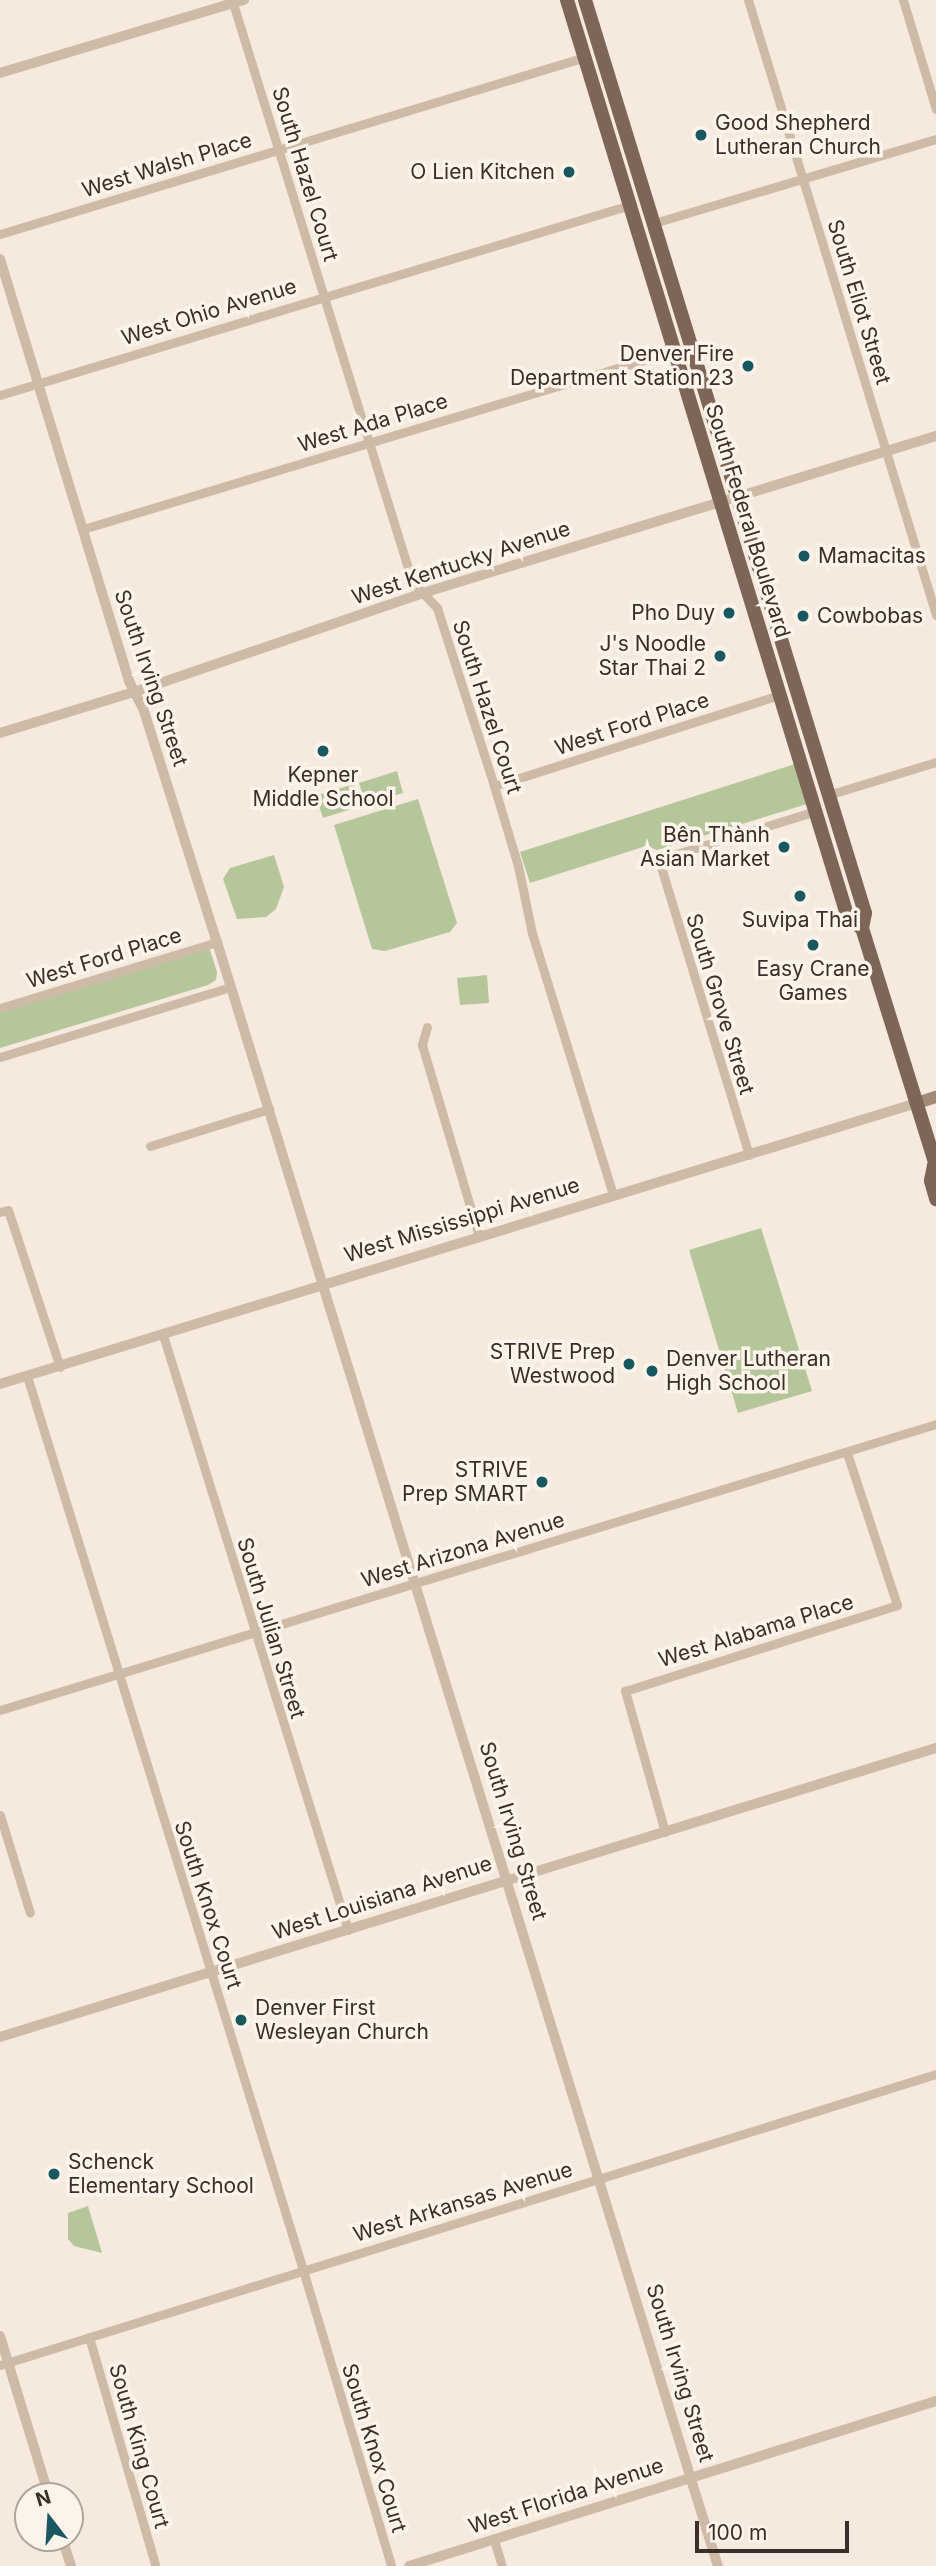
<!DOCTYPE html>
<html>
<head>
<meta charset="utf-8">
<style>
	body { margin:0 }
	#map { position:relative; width:936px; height:2566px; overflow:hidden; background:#f5eadd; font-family:Inter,sans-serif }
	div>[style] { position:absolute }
	.green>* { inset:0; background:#b5c69b }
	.minor>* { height:9px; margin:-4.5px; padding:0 4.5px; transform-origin:4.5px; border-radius:4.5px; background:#cebba7 }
	.tertiary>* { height:10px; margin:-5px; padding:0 5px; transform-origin:5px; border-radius:5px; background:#cebba7 }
	.secondary>* { height:12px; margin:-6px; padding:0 6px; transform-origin:6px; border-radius:6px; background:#a28978 }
	.primary>* { height:14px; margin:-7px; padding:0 7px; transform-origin:7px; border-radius:7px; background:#7d6658 }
	.dots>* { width:19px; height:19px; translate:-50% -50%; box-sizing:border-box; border:4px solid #fcf4ea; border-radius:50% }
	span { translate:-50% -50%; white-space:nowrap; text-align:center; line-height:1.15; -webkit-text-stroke:7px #fcf4ea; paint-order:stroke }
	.poi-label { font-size:21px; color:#3a2f28 }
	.left { translate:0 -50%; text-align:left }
	.right { translate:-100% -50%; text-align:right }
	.street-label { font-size:21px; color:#3a2f28 }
	.north { position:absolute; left:14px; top:2482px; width:70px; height:70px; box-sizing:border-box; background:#fcf4ea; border:2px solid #aea59c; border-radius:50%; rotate:343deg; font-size:19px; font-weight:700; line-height:28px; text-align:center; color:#3a2f28 }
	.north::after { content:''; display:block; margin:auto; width:24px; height:32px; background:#195860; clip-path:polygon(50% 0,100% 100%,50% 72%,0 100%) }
	.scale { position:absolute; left:695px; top:2521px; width:154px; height:32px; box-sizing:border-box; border:4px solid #3a2f28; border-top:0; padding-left:9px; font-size:21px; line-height:24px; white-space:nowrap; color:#3a2f28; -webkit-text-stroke:5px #fcf4ea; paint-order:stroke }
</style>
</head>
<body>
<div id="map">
	<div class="green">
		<i style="clip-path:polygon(795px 764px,807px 804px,657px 850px,646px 846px,530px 883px,520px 852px)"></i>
		<i style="clip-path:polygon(397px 771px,403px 793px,366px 804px,359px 783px)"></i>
		<i style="clip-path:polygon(354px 784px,361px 806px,323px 818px,316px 796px)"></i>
		<i style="clip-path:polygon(418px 799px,457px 923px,450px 932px,385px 951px,372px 949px,334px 825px)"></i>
		<i style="clip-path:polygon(274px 855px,284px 887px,276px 909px,266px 917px,237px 919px,223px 879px,230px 868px)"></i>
		<i style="clip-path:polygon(206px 948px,210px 950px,217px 972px,216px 980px,208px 985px,0 1048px,0 1009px)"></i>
		<i style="clip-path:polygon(487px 975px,489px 1003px,460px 1005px,457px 978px)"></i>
		<i style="clip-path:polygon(761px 1228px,812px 1391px,738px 1413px,689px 1250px)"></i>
		<i style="clip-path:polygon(88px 2206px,102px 2253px,74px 2246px,68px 2239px,68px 2213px)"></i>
	</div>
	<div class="minor">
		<i style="left:232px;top:0;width:608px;rotate:72.79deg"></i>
		<i style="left:412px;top:581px;width:37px;rotate:47deg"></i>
		<i style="left:437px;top:608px;width:187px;rotate:72.2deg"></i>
		<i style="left:494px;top:786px;width:84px;rotate:73.3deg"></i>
		<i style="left:518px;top:866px;width:68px;rotate:78.2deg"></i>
		<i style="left:532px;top:933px;width:273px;rotate:72.8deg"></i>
		<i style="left:748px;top:0;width:643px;rotate:73deg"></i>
		<i style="left:903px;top:0;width:114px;rotate:73.2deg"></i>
		<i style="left:654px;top:223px;width:294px;rotate:-16.6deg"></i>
		<i style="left:0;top:234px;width:611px;rotate:-16.83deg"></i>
		<i style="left:0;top:395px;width:658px;rotate:-16.78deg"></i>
		<i style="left:83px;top:529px;width:617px;rotate:-16.76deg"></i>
		<i style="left:494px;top:786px;width:300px;rotate:-17.7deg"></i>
		<i style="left:828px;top:795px;width:113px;rotate:-17deg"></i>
		<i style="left:0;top:1008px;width:227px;rotate:-16.9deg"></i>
		<i style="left:427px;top:1027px;width:19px;rotate:106deg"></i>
		<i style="left:422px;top:1045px;width:199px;rotate:73.4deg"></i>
		<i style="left:0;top:1057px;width:241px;rotate:-16.9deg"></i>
		<i style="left:150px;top:1146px;width:125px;rotate:-17.3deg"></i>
		<i style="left:749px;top:1155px;width:300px;rotate:-107deg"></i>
		<i style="left:661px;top:868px;width:18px;rotate:-47deg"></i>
		<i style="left:673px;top:855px;width:150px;rotate:-17.1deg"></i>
		<i style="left:0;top:1212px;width:8px;rotate:-14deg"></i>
		<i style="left:8px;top:1210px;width:165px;rotate:71.7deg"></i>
		<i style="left:163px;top:1335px;width:623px;rotate:72.73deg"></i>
		<i style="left:27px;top:1376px;width:936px;rotate:72.84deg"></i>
		<i style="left:303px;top:2270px;width:309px;rotate:73.4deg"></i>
		<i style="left:0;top:1710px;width:979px;rotate:-16.99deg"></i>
		<i style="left:0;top:1815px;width:102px;rotate:73deg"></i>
		<i style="left:665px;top:1832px;width:147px;rotate:-105.8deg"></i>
		<i style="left:625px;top:1691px;width:285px;rotate:-17.5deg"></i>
		<i style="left:897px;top:1605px;width:160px;rotate:-108.2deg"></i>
		<i style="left:89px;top:2337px;width:236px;rotate:73.8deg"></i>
		<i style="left:0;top:2365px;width:980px;rotate:-17.27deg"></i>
		<i style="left:494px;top:2540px;width:27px;rotate:73deg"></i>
	</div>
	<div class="tertiary">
		<i style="left:0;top:73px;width:255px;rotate:-16.7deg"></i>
		<i style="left:0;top:259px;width:441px;rotate:73deg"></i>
		<i style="left:129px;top:681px;width:30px;rotate:63deg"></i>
		<i style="left:143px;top:708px;width:245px;rotate:72.5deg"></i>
		<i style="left:217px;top:942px;width:1700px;rotate:72.86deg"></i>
		<i style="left:0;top:733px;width:140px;rotate:-17deg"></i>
		<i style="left:134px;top:692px;width:305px;rotate:-18.9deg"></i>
		<i style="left:423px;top:593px;width:536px;rotate:-17.02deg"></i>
		<i style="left:0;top:1384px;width:959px;rotate:-17.04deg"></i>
		<i style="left:0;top:2037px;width:980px;rotate:-17.16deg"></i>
		<i style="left:0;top:2336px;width:167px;rotate:73deg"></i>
		<i style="left:62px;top:2538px;width:29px;rotate:72deg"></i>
		<i style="left:409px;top:2566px;width:552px;rotate:-17.38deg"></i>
	</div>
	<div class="secondary">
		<i style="left:917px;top:1103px;width:20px;rotate:-18deg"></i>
	</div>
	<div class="primary">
		<i style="left:567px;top:0;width:960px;rotate:72.98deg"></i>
		<i style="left:848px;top:918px;width:17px;rotate:36deg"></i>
		<i style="left:585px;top:0;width:955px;rotate:72.95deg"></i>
		<i style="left:865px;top:913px;width:15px;rotate:101deg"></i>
		<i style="left:862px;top:928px;width:249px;rotate:72.7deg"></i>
		<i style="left:934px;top:1165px;width:16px;rotate:101deg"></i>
		<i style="left:931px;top:1181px;width:19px;rotate:74deg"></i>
	</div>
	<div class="dots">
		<i style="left:701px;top:135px;background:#195860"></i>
		<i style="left:569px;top:172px;background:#195860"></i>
		<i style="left:748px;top:366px;background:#195860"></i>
		<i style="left:804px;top:556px;background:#195860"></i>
		<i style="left:729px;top:613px;background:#195860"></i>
		<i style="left:803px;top:616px;background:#195860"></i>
		<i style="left:720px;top:656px;background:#195860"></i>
		<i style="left:323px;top:751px;background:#195860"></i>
		<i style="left:784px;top:847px;background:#195860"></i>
		<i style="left:800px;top:896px;background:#195860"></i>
		<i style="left:813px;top:945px;background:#195860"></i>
		<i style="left:629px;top:1364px;background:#195860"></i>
		<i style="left:652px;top:1371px;background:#195860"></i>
		<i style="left:542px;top:1482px;background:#195860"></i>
		<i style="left:241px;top:2020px;background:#195860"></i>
		<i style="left:54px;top:2174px;background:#195860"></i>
	</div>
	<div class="poi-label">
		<span class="left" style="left:715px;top:135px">Good Shepherd<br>Lutheran Church</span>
		<span class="right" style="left:555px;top:172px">O Lien Kitchen</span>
		<span class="right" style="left:734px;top:366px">Denver Fire<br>Department Station 23</span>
		<span class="left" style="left:818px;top:556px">Mamacitas</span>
		<span class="right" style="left:715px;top:613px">Pho Duy</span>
		<span class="left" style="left:817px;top:616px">Cowbobas</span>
		<span class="right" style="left:706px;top:656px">J's Noodle<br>Star Thai 2</span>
		<span style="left:323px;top:787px">Kepner<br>Middle School</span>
		<span class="right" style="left:770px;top:847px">Bên Thành<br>Asian Market</span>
		<span style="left:800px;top:920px">Suvipa Thai</span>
		<span style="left:813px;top:981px">Easy Crane<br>Games</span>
		<span class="right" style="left:615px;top:1364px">STRIVE Prep<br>Westwood</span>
		<span class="left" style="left:666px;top:1371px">Denver Lutheran<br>High School</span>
		<span class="right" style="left:528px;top:1482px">STRIVE<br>Prep SMART</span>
		<span class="left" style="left:255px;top:2020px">Denver First<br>Wesleyan Church</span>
		<span class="left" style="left:68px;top:2174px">Schenck<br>Elementary School</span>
	</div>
	<div class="street-label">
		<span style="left:167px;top:165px;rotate:-17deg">West Walsh Place</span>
		<span style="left:305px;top:174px;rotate:73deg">South Hazel Court</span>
		<span style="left:859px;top:302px;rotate:73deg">South Eliot Street</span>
		<span style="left:209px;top:312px;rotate:-17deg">West Ohio Avenue</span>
		<span style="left:373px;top:423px;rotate:-17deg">West Ada Place</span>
		<span style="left:748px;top:521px;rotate:73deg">South Federal Boulevard</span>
		<span style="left:461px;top:563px;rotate:-18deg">West Kentucky Avenue</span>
		<span style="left:151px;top:678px;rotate:71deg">South Irving Street</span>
		<span style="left:487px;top:707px;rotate:72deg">South Hazel Court</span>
		<span style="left:632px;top:724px;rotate:-18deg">West Ford Place</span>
		<span style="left:104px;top:958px;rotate:-17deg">West Ford Place</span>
		<span style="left:720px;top:1004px;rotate:73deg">South Grove Street</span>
		<span style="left:462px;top:1220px;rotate:-17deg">West Mississippi Avenue</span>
		<span style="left:463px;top:1550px;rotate:-17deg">West Arizona Avenue</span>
		<span style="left:271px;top:1628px;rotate:73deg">South Julian Street</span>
		<span style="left:756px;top:1631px;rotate:-17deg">West Alabama Place</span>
		<span style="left:513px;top:1831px;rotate:73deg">South Irving Street</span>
		<span style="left:382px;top:1898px;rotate:-18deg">West Louisiana Avenue</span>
		<span style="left:208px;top:1905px;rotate:72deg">South Knox Court</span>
		<span style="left:463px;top:2202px;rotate:-17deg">West Arkansas Avenue</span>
		<span style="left:680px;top:2373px;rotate:73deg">South Irving Street</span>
		<span style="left:139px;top:2446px;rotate:74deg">South King Court</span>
		<span style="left:374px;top:2448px;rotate:73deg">South Knox Court</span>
		<span style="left:566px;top:2496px;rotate:-18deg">West Florida Avenue</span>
	</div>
	<div class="north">N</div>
	<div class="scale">100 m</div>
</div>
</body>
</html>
